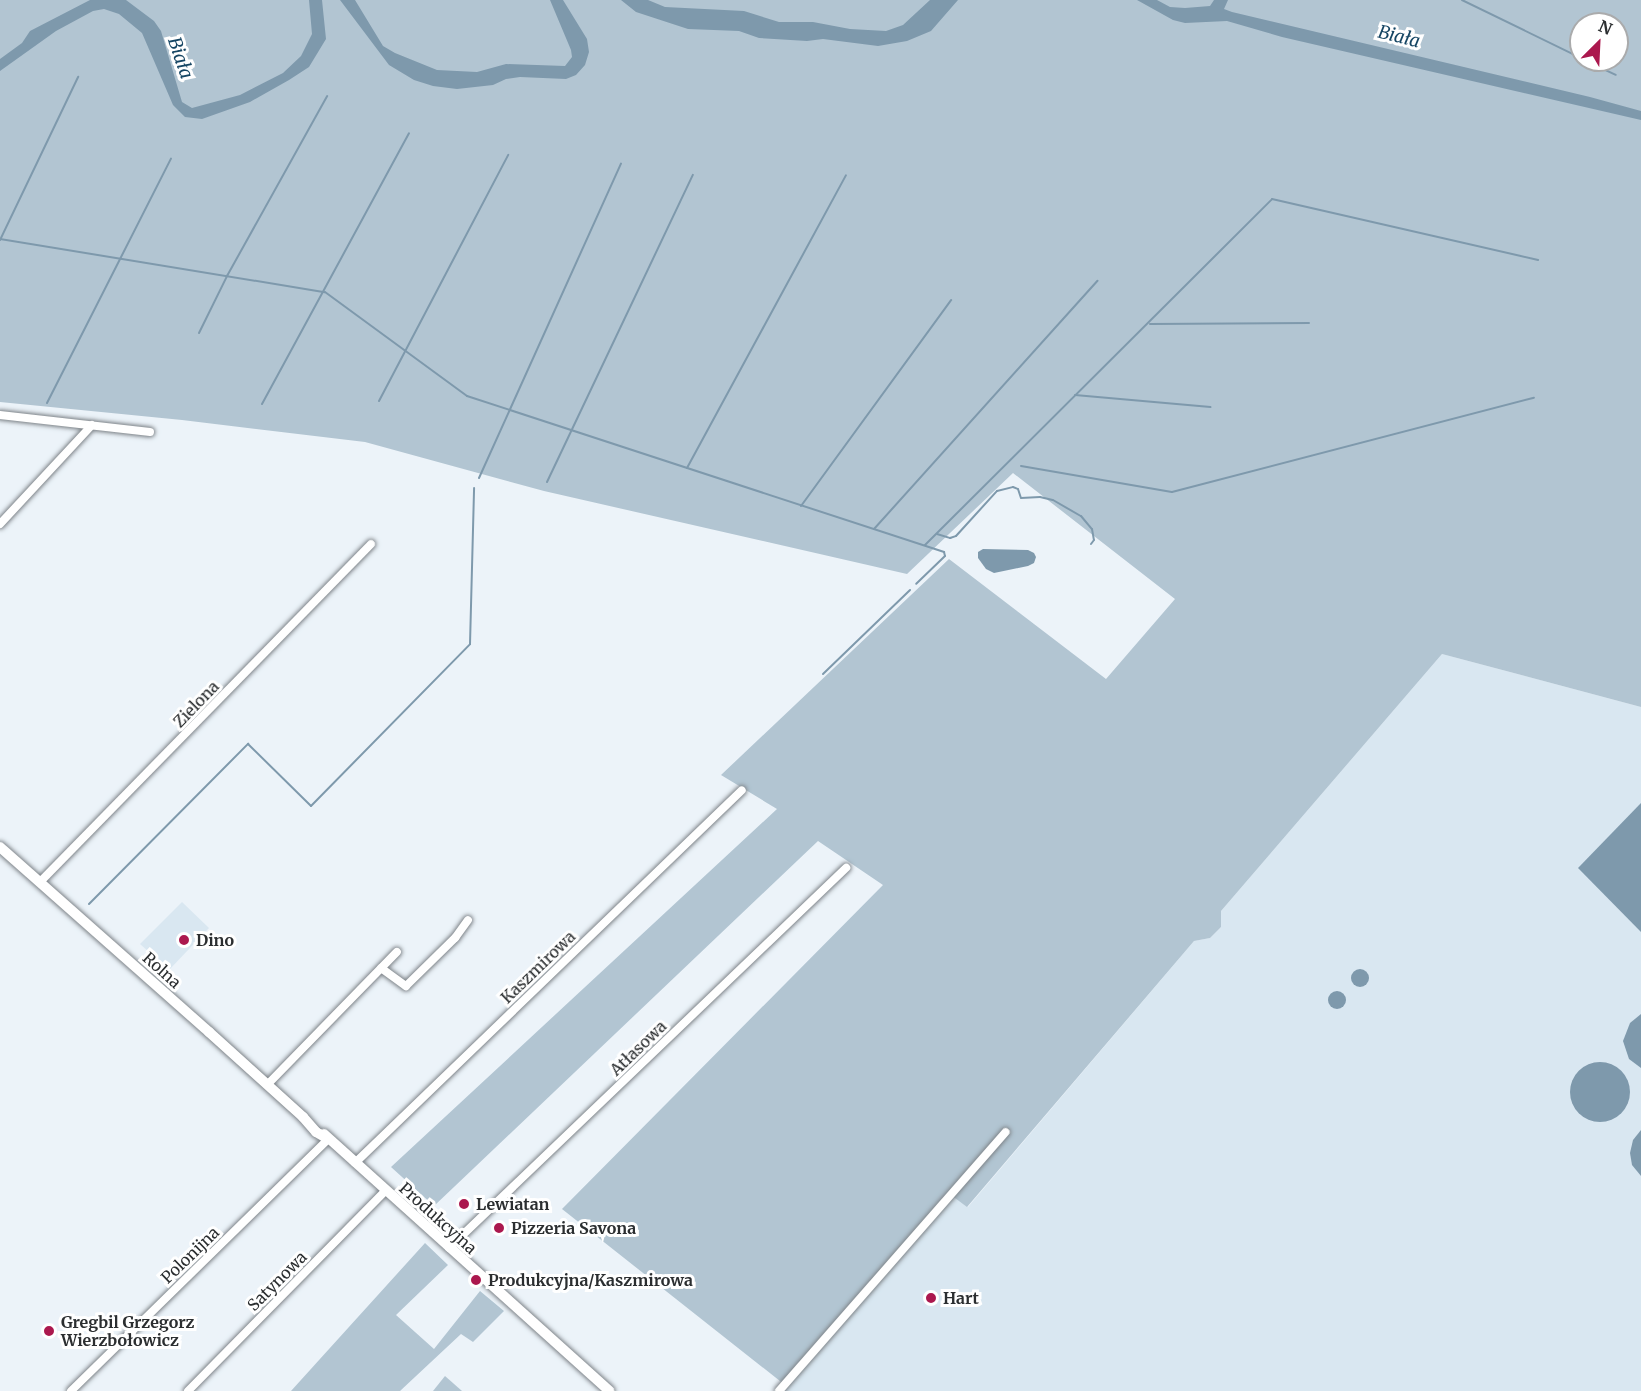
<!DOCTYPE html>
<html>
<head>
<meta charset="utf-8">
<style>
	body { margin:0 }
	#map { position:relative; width:1641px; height:1391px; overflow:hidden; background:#ecf3f9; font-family:Merriweather,serif }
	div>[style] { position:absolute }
	.built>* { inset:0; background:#d9e7f1 }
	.green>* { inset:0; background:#b2c5d2 }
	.water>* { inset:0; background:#7e99ac }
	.round { border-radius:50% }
	.stream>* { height:2px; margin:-1px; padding:0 1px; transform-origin:1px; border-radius:1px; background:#7e99ac }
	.roads { filter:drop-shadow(0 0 2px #7e8489) drop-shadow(0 0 2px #7e8489) }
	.street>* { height:8px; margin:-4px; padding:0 4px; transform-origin:4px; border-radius:4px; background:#fff }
	.secondary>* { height:10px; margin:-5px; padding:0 5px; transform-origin:5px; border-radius:5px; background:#fff }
	.dots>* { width:16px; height:16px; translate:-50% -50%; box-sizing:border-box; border:3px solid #fff; border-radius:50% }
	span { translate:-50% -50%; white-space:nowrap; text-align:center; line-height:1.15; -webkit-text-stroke:6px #fff; paint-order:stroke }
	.street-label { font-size:16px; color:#2b2e30 }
	.poi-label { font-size:16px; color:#2b2e30; font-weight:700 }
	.left { translate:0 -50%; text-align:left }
	.water-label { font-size:18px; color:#154563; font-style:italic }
	.north { position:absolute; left:1569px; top:12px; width:60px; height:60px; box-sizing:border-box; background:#fff; border:2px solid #aaabac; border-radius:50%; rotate:24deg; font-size:16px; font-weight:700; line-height:24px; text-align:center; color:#2b2e30 }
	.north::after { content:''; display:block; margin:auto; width:21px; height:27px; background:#ab184e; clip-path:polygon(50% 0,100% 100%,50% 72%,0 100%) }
</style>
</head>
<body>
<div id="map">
	<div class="built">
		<i style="clip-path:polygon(1442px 654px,1641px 707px,1641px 1391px,780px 1391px,951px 1194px,968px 1207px,1194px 941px,1210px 938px,1221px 927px,1221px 911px)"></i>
		<i style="clip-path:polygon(182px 902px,209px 928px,169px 970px,140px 944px)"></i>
	</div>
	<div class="green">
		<i style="clip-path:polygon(evenodd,0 0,1641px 0,1641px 707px,1442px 654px,1221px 911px,1221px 927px,1210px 938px,1194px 941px,967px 1207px,951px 1195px,785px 1385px,562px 1209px,883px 885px,818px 841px,434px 1206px,391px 1167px,777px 809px,721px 775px,949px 559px,1106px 679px,1175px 599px,1013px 473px,907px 574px,544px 491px,365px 442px,182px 420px,0 402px,0 0,1581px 24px,1617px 24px,1617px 60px,1581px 60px,1581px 24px)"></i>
		<i style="clip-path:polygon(425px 1243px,448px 1265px,396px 1315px,434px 1349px,480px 1291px,504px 1311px,473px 1342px,461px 1334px,400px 1391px,291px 1391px)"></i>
		<i style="clip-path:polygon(445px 1376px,462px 1391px,433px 1391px)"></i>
	</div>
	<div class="water">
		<i style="clip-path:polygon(90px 0,126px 0,154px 21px,161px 31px,182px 102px,192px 108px,240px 95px,283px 73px,301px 56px,312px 34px,309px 0,322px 0,326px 39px,309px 67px,289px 80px,250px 102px,202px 119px,185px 117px,173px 105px,142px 33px,119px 14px,104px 9px,93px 11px,56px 31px,0 71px,0 59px,22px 43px,30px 31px)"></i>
		<i style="clip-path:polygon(340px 0,355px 0,383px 46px,395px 53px,437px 70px,477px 72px,506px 64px,565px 66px,572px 57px,571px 50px,550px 0,563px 0,587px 39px,589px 52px,585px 65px,576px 75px,566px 79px,520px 77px,506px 79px,493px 85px,457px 89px,433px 86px,414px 80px,389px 65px)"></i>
		<i style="clip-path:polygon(621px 0,648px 0,665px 7px,744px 11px,779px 22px,813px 22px,850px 29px,886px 31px,903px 25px,930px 0,958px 0,931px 31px,907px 41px,878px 46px,823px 39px,807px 41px,759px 38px,739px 31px,688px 29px,636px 12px)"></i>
		<i style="clip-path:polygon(1137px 0,1157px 0,1170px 7px,1185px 8px,1210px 6px,1214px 0,1228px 0,1224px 9px,1232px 12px,1590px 97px,1641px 111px,1641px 120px,1282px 37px,1227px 21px,1185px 23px,1173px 20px)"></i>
		<i style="clip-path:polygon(983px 549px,1028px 550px,1034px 553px,1036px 557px,1034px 563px,1028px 566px,994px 573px,986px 569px,978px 558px,978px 552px)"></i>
		<i style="clip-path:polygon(1641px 803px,1641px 932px,1578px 868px)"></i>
		<i class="round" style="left:1351px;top:969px;width:18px;height:18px"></i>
		<i class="round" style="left:1328px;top:991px;width:18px;height:18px"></i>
		<i style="clip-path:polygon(1641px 1014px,1641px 1068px,1629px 1059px,1623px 1041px,1630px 1023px)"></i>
		<i class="round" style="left:1570px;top:1062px;width:60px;height:60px"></i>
		<i style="clip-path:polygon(1641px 1130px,1641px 1176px,1632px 1165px,1630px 1153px,1633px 1140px)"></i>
	</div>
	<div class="stream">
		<i style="left:1462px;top:0;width:132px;rotate:26deg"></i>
		<i style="left:1584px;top:60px;width:35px;rotate:25deg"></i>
		<i style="left:0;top:239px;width:329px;rotate:9.3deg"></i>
		<i style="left:325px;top:292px;width:176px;rotate:36.2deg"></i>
		<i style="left:467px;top:396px;width:502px;rotate:18.11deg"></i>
		<i style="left:944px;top:552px;width:4px;rotate:76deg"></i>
		<i style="left:945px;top:556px;width:40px;rotate:136deg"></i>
		<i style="left:0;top:240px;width:181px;rotate:-64.4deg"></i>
		<i style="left:1150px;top:324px;width:159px;rotate:-0.4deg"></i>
		<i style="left:199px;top:333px;width:64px;rotate:-63.8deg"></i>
		<i style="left:227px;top:276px;width:206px;rotate:-60.9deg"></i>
		<i style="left:1075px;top:395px;width:136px;rotate:5.1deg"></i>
		<i style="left:379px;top:401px;width:278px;rotate:-62.3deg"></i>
		<i style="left:47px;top:403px;width:274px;rotate:-63.1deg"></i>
		<i style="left:262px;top:404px;width:308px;rotate:-61.5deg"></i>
		<i style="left:1021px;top:466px;width:153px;rotate:9.8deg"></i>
		<i style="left:1172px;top:492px;width:374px;rotate:-14.6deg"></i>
		<i style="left:687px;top:468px;width:333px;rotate:-61.5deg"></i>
		<i style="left:479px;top:478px;width:345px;rotate:-65.7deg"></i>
		<i style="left:547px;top:482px;width:340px;rotate:-64.6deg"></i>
		<i style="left:801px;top:506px;width:255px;rotate:-53.9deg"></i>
		<i style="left:874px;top:529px;width:334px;rotate:-48deg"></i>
		<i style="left:937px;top:534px;width:14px;rotate:17deg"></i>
		<i style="left:950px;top:538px;width:6px;rotate:-18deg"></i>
		<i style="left:956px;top:536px;width:61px;rotate:-47.7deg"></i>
		<i style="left:997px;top:491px;width:16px;rotate:-14deg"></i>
		<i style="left:1013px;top:487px;width:5px;rotate:22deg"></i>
		<i style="left:1018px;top:489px;width:9px;rotate:72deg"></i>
		<i style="left:1021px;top:498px;width:19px;rotate:-3deg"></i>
		<i style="left:1040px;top:497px;width:13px;rotate:13deg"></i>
		<i style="left:1053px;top:500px;width:32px;rotate:30deg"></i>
		<i style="left:1081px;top:516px;width:17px;rotate:50deg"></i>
		<i style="left:1092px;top:529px;width:11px;rotate:80deg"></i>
		<i style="left:1094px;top:540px;width:5px;rotate:127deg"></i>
		<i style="left:925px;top:545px;width:490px;rotate:-44.9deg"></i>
		<i style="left:1272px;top:199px;width:273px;rotate:12.9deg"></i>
		<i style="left:823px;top:674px;width:121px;rotate:-44deg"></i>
		<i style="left:89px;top:904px;width:226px;rotate:-45.2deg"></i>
		<i style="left:248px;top:744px;width:88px;rotate:44.5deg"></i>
		<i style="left:311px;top:806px;width:227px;rotate:-45.5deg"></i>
		<i style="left:470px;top:644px;width:156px;rotate:-88.5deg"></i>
	</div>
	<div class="roads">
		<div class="street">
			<i style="left:0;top:415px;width:151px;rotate:6.5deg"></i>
			<i style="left:0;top:524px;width:135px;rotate:-47.1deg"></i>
			<i style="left:40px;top:882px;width:473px;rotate:-45.6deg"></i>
			<i style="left:381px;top:968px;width:31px;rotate:36deg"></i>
			<i style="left:406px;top:986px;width:69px;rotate:-44.4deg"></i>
			<i style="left:455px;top:938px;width:22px;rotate:-54deg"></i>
			<i style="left:267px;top:1085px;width:186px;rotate:-45.7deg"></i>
			<i style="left:355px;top:1163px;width:537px;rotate:-43.94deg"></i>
			<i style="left:449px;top:1248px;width:550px;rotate:-43.75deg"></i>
			<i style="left:71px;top:1391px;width:360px;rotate:-44.4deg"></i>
			<i style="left:188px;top:1391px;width:281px;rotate:-45.4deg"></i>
			<i style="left:779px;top:1391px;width:344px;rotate:-48.8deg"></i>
		</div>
		<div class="secondary">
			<i style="left:0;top:847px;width:279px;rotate:41.5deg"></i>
			<i style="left:209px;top:1032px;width:127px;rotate:42.1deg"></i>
			<i style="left:303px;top:1117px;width:20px;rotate:49deg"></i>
			<i style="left:316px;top:1132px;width:14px;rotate:30deg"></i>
			<i style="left:324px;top:1134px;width:384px;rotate:42deg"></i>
		</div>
	</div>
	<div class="dots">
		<i style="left:184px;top:940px;background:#ab184e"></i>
		<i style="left:464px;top:1204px;background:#ab184e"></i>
		<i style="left:499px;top:1228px;background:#ab184e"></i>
		<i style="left:476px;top:1280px;background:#ab184e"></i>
		<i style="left:931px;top:1298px;background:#ab184e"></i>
		<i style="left:49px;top:1331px;background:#ab184e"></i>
	</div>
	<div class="street-label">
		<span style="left:196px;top:704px;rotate:-46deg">Zielona</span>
		<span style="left:538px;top:967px;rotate:-44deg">Kaszmirowa</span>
		<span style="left:162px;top:970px;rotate:42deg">Rolna</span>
		<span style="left:638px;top:1048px;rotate:-44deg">Atłasowa</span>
		<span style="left:438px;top:1218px;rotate:42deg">Produkcyjna</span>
		<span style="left:190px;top:1255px;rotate:-44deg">Polonijna</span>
		<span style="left:277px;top:1281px;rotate:-45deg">Satynowa</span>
	</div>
	<div class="poi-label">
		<span class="left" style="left:196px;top:940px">Dino</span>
		<span class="left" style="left:476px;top:1204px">Lewiatan</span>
		<span class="left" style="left:511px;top:1228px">Pizzeria Savona</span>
		<span class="left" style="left:488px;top:1280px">Produkcyjna/Kaszmirowa</span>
		<span class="left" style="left:943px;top:1298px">Hart</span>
		<span class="left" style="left:61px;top:1331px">Gregbil Grzegorz<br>Wierzbołowicz</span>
	</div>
	<div class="water-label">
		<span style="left:1399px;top:37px;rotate:14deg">Biała</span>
		<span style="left:180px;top:58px;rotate:71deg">Biała</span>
	</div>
	<div class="north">N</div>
</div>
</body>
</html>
